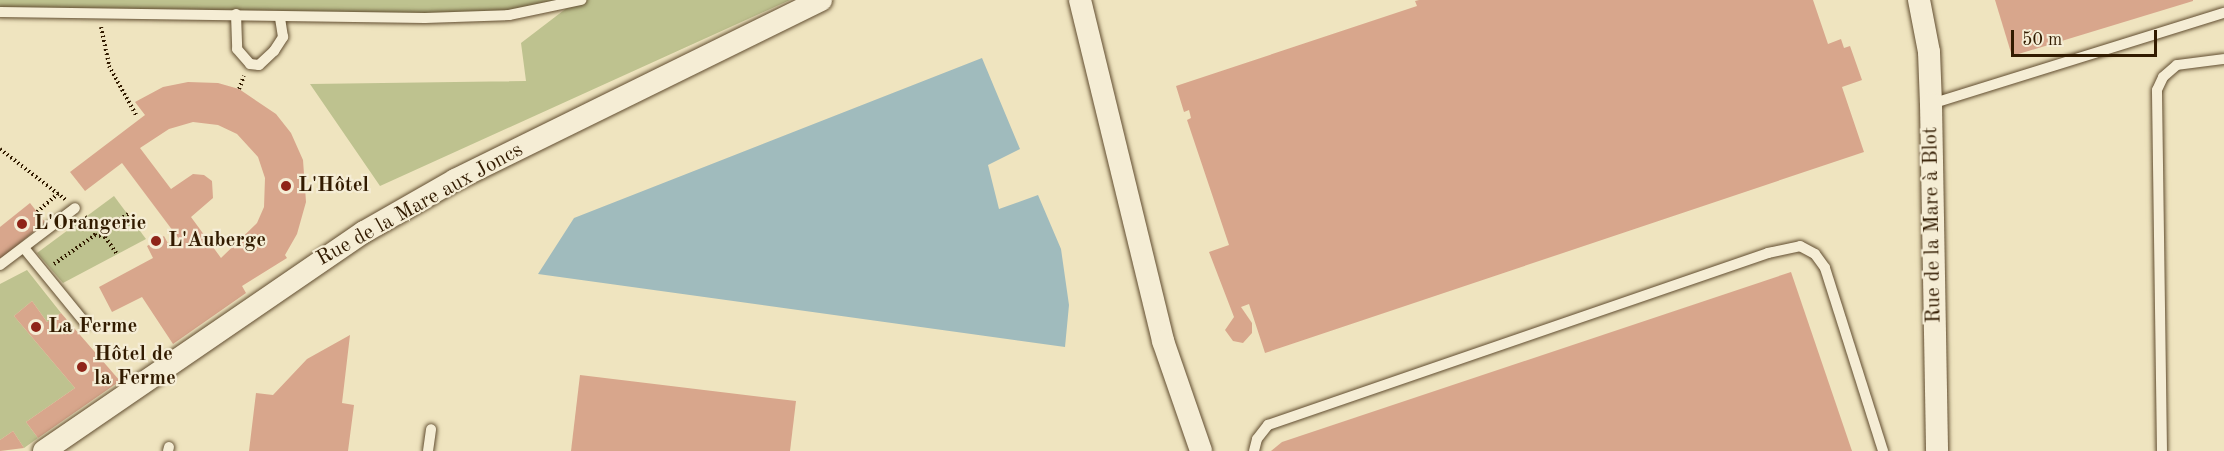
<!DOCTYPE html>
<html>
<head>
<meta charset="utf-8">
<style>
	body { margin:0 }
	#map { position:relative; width:2224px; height:451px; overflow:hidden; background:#efe4bf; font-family:"Old Standard TT",serif }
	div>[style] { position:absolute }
	.green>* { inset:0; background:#bec28f }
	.water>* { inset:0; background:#a0bbbd }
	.building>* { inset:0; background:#d8a68c }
	.path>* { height:4px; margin-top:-2px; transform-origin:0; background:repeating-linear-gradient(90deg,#321b00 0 1.5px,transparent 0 4.5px) }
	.roads { filter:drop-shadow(0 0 2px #614d30) drop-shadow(0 0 2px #614d30) }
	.lane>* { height:10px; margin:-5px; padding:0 5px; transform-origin:5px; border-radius:5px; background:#f5edd5 }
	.street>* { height:22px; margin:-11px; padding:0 11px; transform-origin:11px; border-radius:11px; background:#f5edd5 }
	.dots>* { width:16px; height:16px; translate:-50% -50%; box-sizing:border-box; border:3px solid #f5edd5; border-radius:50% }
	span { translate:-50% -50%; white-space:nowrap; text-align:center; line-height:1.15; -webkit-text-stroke:4.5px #f5edd5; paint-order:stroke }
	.poi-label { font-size:21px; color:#321b00; font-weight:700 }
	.left { translate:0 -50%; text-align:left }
	.street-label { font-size:21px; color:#321b00 }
	.scale { position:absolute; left:2011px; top:30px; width:146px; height:27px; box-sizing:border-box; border:3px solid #321b00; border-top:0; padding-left:8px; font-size:18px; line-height:21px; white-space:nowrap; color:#321b00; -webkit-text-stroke:4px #f5edd5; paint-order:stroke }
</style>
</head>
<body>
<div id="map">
	<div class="green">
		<i style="clip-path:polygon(0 0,790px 0,380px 186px,310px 84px,526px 81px,521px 43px,572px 4px,509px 15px,0 12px)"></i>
		<i style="clip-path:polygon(114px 196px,146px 239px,63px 283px,37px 253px)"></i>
		<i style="clip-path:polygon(27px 270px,61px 313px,47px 322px,32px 301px,14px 316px,75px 388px,26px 422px,38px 438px,24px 448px,13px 431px,0 440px,0 284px)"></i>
	</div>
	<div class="water">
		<i style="clip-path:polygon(982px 58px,1020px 149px,988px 165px,999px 209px,1038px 195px,1061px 249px,1069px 305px,1065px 347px,538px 274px,574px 218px)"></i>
	</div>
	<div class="building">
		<i style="clip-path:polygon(1419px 0,1813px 0,1828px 44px,1841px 39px,1844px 48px,1850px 46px,1862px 80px,1842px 87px,1864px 152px,1265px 353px,1249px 304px,1241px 307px,1252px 323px,1252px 333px,1243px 343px,1233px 341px,1225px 330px,1234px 317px,1209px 252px,1229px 245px,1187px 120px,1191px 118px,1189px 110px,1184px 112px,1176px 86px,1417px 6px,1415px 1px)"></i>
		<i style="clip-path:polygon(1995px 0,2193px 0,2193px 1px,2012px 56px)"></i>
		<i style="clip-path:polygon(evenodd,188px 82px,218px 83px,239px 89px,276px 114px,291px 133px,303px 160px,306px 202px,297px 234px,285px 255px,287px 258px,242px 286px,246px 293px,173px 344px,142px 297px,112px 312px,99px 287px,153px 258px,147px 246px,164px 236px,171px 249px,182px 243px,122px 163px,85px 191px,70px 172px,145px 115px,135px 102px,163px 87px,188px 82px,193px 122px,218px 125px,237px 134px,258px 157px,265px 178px,264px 207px,257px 223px,221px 258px,191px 217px,213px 198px,212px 181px,204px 175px,193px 174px,171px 189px,140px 148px,169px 129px,193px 122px)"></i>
		<i style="clip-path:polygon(30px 203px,45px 222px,0 260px,0 227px)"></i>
		<i style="clip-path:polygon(1791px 272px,1852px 451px,1271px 451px,1282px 442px)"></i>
		<i style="clip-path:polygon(32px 301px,47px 322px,61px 313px,120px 381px,38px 438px,26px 422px,75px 388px,14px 316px)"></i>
		<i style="clip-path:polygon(350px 335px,342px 403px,354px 405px,348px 451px,249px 451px,256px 393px,273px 395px,307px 359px)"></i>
		<i style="clip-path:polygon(580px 375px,796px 401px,790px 451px,571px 451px)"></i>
		<i style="clip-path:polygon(13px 431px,24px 448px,0 451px,0 440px)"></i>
	</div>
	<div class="path">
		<i style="left:101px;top:27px;width:40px;rotate:78deg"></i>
		<i style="left:109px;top:66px;width:56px;rotate:61.1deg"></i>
		<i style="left:239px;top:89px;width:14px;rotate:-69deg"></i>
		<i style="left:0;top:149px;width:83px;rotate:37.7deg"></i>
		<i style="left:37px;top:212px;width:28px;rotate:-41deg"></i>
		<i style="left:85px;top:217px;width:25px;rotate:23deg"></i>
		<i style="left:108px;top:227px;width:10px;rotate:107deg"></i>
		<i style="left:105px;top:237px;width:10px;rotate:-169deg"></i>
		<i style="left:95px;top:235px;width:10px;rotate:-84deg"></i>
		<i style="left:108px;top:227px;width:24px;rotate:-33deg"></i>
		<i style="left:105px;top:237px;width:21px;rotate:55deg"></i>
		<i style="left:54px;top:264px;width:50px;rotate:-35.3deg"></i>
	</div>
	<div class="roads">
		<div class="lane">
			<i style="left:0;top:12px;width:425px;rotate:0.8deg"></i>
			<i style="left:425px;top:18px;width:84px;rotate:-2deg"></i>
			<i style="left:509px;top:15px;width:74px;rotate:-11.8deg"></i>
			<i style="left:236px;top:14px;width:35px;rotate:88deg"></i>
			<i style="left:237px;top:49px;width:20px;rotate:49deg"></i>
			<i style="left:250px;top:64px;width:9px;rotate:6deg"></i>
			<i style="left:259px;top:65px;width:21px;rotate:-43deg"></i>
			<i style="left:274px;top:51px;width:17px;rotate:-57deg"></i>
			<i style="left:283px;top:37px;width:20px;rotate:-99deg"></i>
			<i style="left:1931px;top:104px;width:307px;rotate:-17.3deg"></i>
			<i style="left:24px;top:248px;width:98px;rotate:50.8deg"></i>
			<i style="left:0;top:265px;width:94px;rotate:-37.2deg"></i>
			<i style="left:168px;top:451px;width:4px;rotate:-76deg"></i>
			<i style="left:428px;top:451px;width:22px;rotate:-82deg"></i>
			<i style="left:1254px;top:451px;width:12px;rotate:-76deg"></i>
			<i style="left:1257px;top:439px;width:18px;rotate:-52deg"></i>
			<i style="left:1268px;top:425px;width:529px;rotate:-18.98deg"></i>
			<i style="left:1768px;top:253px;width:33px;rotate:-12deg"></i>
			<i style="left:1800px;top:246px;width:17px;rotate:28deg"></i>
			<i style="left:1815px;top:254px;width:17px;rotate:54deg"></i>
			<i style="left:1825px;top:268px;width:192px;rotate:72.4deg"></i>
			<i style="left:2162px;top:451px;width:361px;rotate:-90.8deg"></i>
			<i style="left:2157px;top:90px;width:14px;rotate:-65deg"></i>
			<i style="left:2163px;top:77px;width:18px;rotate:-41deg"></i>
			<i style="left:2177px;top:65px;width:47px;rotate:-7.3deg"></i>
		</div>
		<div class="street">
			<i style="left:1080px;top:0;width:351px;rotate:76.3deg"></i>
			<i style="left:1163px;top:341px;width:116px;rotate:70.9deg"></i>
			<i style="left:1919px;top:0;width:53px;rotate:79.1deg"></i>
			<i style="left:1929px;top:52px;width:52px;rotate:87.8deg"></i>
			<i style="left:1931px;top:104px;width:347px;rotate:89deg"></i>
			<i style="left:44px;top:451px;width:388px;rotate:-34.4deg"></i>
			<i style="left:364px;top:232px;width:105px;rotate:-29.7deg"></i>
			<i style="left:455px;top:180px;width:408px;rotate:-26.2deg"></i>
		</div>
	</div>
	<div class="dots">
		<i style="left:286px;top:186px;background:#8f2418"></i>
		<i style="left:22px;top:224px;background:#8f2418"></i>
		<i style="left:156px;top:241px;background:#8f2418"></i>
		<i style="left:36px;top:327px;background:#8f2418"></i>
		<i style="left:82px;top:367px;background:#8f2418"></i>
	</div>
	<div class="poi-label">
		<span class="left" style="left:298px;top:186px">L'Hôtel</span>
		<span class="left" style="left:34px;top:224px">L'Orangerie</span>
		<span class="left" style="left:168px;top:241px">L'Auberge</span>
		<span class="left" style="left:48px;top:327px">La Ferme</span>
		<span class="left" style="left:94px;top:367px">Hôtel de<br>la Ferme</span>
	</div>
	<div class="street-label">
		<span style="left:420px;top:205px;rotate:-29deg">Rue de la Mare aux Joncs</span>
		<span style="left:1933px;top:225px;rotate:-91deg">Rue de la Mare à Blot</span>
	</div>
	<div class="scale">50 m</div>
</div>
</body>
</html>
